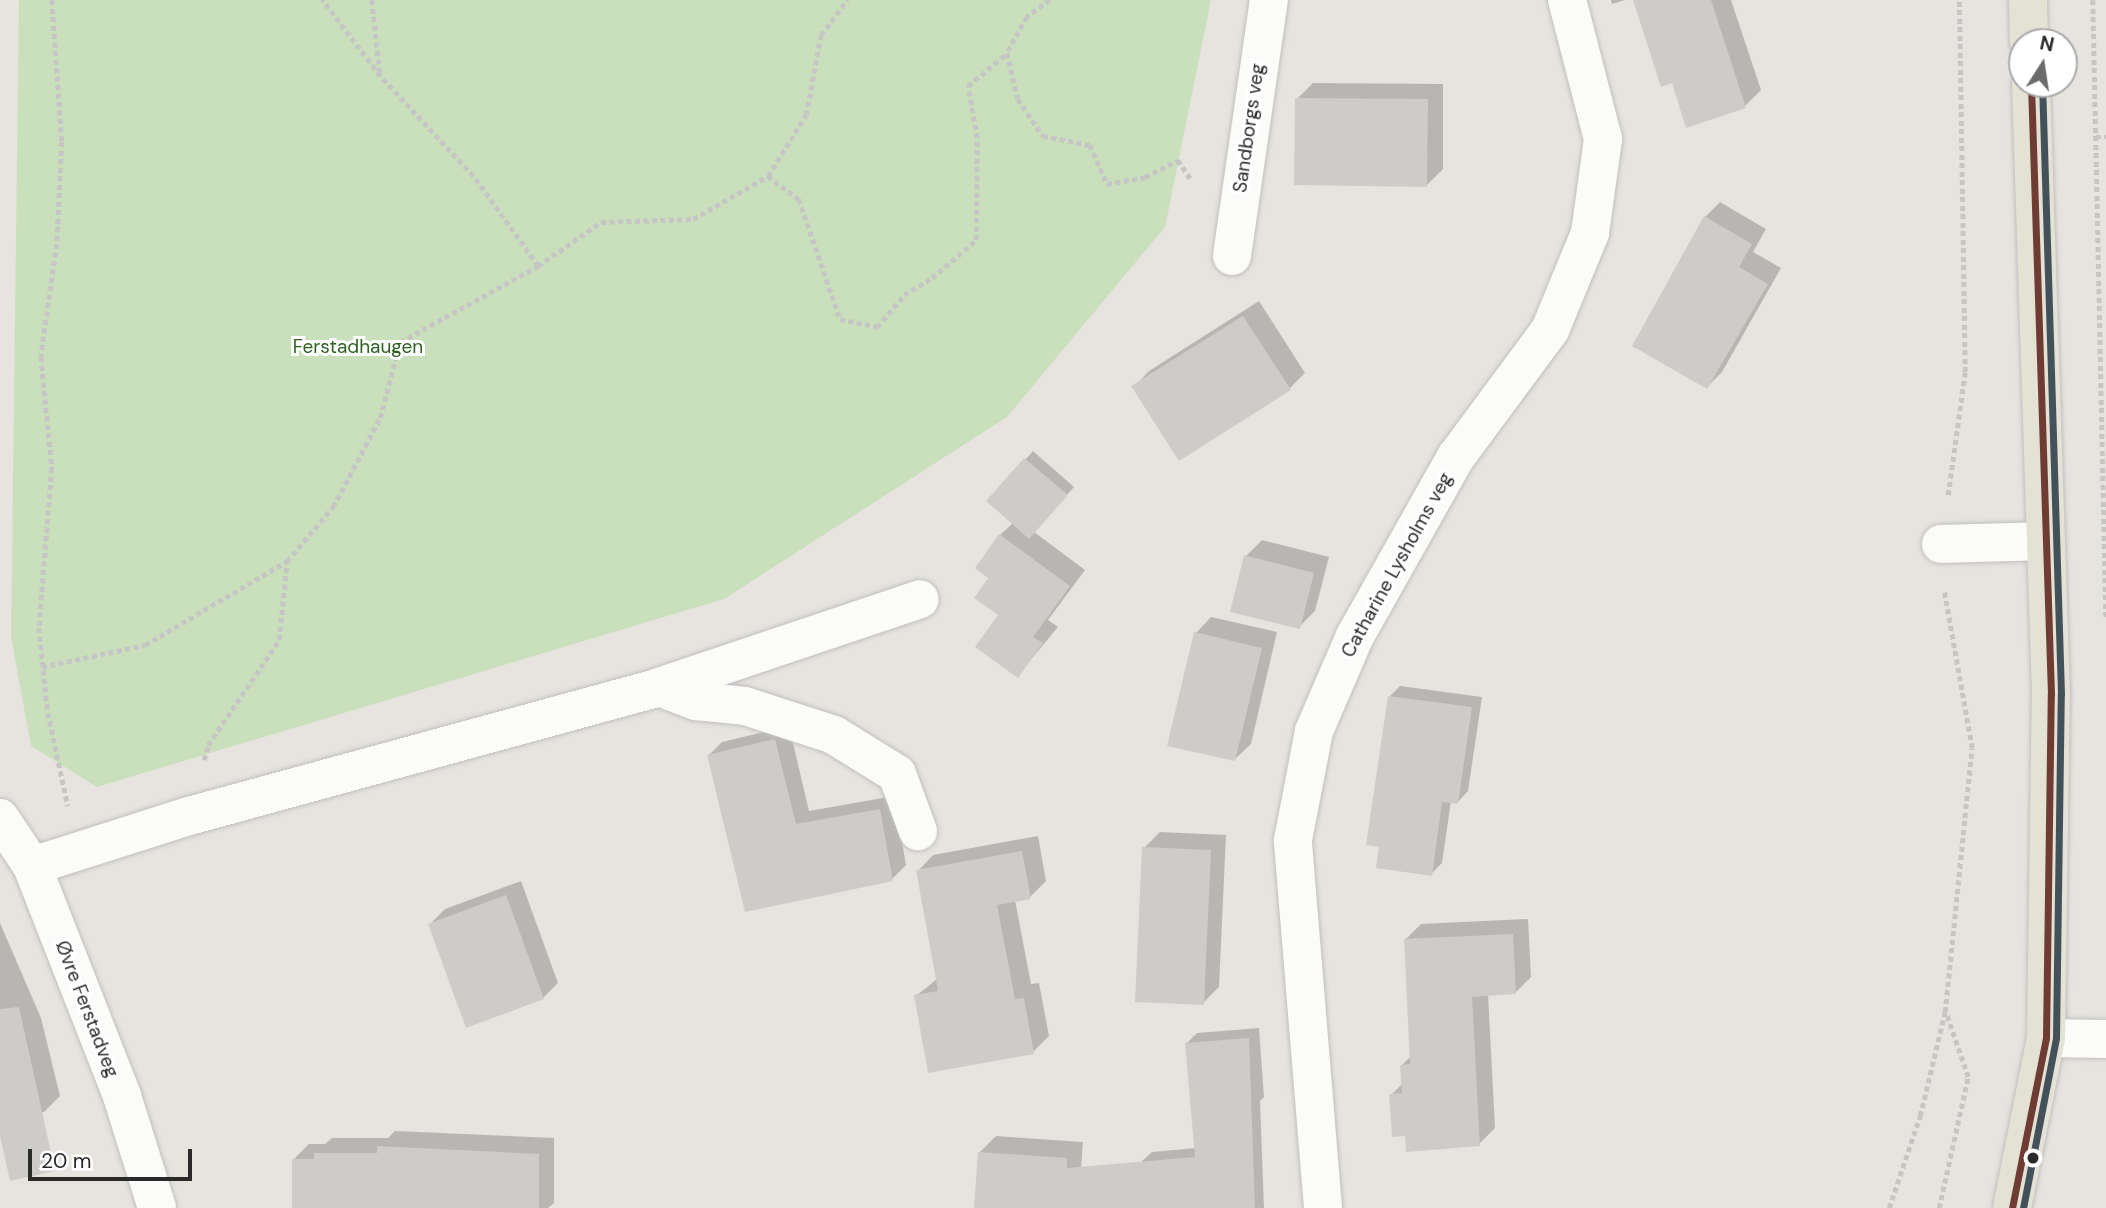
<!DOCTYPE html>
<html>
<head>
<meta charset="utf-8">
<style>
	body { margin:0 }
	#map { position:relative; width:2106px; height:1208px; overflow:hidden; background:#e7e4e0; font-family:"DM Sans",sans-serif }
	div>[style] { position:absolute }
	.green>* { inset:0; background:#cae0bc }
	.shadow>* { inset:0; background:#0003 }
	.building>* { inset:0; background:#ceccc9 }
	.path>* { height:4.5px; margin-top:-2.25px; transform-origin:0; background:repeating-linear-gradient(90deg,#c6c6c5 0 5px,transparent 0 8.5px) }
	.roads { filter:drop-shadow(0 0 2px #c1c0c0) drop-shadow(0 0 2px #c1c0c0) }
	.minor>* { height:38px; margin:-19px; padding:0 19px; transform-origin:19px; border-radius:19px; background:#fbfbfa }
	.major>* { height:38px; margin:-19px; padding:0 19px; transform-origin:19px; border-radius:19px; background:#e4e1d5 }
	.bus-1>* { height:7px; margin:-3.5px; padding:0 3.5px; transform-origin:3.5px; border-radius:3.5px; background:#6e3c32 }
	.bus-2>* { height:7px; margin:-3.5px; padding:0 3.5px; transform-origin:3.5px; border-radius:3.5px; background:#43525a }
	.dots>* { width:19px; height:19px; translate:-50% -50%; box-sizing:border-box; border:4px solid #fff; border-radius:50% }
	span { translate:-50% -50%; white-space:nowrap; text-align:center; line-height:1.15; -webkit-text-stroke:6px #fff; paint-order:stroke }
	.street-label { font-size:19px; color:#2a2a2a }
	.park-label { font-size:19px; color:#2d6021 }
	.north { position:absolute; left:2008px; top:28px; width:70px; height:70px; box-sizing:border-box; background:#fff; border:2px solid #aaa; border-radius:50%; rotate:12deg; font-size:19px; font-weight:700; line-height:28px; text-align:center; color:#2a2a2a }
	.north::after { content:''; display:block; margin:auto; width:24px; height:32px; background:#6c6b6a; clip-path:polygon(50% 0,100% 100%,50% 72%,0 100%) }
	.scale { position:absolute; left:28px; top:1149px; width:164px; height:32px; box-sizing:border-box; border:4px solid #2a2a2a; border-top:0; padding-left:9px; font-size:21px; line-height:24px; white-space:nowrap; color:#2a2a2a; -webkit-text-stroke:5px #fff; paint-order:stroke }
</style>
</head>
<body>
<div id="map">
	<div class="green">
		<i style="clip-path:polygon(19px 0,1211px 0,1165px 227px,1007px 417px,724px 599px,97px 787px,31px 746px,11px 637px)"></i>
	</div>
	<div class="shadow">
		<i style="clip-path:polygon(1611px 0,1625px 0,1612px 4px)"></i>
		<i style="clip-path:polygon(1672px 0,1731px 0,1761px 90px,1745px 106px)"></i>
		<i style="clip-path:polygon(1313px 83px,1443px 84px,1443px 169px,1427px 185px,1297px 99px)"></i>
		<i style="clip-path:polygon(1720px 202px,1766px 229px,1753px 252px,1781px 268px,1722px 372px,1707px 387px,1705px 217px)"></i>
		<i style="clip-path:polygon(1259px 301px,1305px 373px,1289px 389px,1134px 387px,1149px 371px)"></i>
		<i style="clip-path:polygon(1033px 451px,1074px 487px,1034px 532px,1085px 570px,1048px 620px,1058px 627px,1018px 675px,991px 578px,1000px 535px,1013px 523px,988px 501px)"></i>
		<i style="clip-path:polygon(1262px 540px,1329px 557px,1315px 611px,1299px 627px,1246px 556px)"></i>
		<i style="clip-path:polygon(1211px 617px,1277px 632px,1251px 744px,1235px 759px,1196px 633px)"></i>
		<i style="clip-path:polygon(1400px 686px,1482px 697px,1468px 791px,1458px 802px,1451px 801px,1442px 863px,1431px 874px,1389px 697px)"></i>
		<i style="clip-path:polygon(789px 726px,809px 811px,894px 796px,906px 865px,892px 879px,746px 910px,708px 756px,722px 742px)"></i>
		<i style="clip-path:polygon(1160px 832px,1226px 835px,1219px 987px,1203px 1003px,1144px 848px)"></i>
		<i style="clip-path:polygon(1038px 836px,1046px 881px,1030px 897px,1015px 900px,1031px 984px,1039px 983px,1049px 1036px,1033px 1052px,916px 996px,937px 979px,918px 871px,933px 855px)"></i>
		<i style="clip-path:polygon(521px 881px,558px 983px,543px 998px,430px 924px,445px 909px)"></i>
		<i style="clip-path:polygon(1528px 919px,1531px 977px,1515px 993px,1488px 994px,1495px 1128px,1479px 1144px,1407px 1134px,1391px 1095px,1403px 1083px,1402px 1065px,1411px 1056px,1405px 940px,1421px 924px)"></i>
		<i style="clip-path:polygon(0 923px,41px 1018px,60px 1096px,44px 1112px,0 1123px)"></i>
		<i style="clip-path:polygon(1259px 1028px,1264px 1097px,1260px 1101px,1264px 1208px,1143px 1208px,1141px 1162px,1152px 1152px,1196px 1148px,1187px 1043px,1197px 1033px)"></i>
		<i style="clip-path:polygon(395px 1131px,554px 1138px,554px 1203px,548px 1208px,293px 1208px,293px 1160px,309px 1144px,325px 1144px,332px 1138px,388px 1138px)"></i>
		<i style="clip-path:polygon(996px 1136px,1083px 1142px,1078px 1208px,976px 1208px,980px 1152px)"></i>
	</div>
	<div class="building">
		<i style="clip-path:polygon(1633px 0,1711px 0,1746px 108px,1686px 128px,1672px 83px,1661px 87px)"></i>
		<i style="clip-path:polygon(1295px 98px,1428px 99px,1427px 187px,1294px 185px)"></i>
		<i style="clip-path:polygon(1704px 216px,1752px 244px,1739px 267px,1768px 284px,1707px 389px,1632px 346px)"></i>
		<i style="clip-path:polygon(1243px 316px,1291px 390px,1179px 461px,1131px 386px)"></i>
		<i style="clip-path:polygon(1024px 458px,1068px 495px,1029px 539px,986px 501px)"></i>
		<i style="clip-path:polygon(999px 534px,1070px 586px,1033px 637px,1043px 643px,1018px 678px,975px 647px,998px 615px,974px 598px,988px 578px,975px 568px)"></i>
		<i style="clip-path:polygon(1244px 555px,1314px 573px,1300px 629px,1230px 612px)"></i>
		<i style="clip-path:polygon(1194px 632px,1262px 648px,1235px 761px,1167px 746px)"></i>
		<i style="clip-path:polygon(1388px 696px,1472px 707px,1458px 804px,1442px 802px,1432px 876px,1376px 868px,1379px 847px,1366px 845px)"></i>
		<i style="clip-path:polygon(775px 739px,796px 824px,880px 809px,893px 881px,745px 912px,707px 755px)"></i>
		<i style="clip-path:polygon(1142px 847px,1211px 850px,1204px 1005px,1135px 1002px)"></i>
		<i style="clip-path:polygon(1022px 851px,1031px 899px,997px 905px,1015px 999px,1024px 998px,1034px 1054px,928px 1073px,914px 995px,938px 991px,916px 870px)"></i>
		<i style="clip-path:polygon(506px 895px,544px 999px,466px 1028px,428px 924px)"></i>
		<i style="clip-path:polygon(1513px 934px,1516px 994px,1472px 997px,1480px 1146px,1406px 1152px,1405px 1136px,1392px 1137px,1389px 1094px,1402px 1093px,1400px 1065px,1410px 1064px,1404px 939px)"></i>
		<i style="clip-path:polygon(19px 1007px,55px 1171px,10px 1181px,0 1136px,0 1009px)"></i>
		<i style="clip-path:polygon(1249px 1038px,1255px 1208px,974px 1208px,978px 1152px,1067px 1158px,1067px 1168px,1195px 1157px,1185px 1043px)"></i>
		<i style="clip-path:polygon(377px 1146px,539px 1154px,539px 1208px,292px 1208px,292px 1159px,314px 1159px,314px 1153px,377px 1153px)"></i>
	</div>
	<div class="path">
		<i style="left:52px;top:0;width:142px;rotate:86deg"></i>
		<i style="left:62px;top:142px;width:102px;rotate:92.8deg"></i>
		<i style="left:57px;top:244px;width:114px;rotate:98.1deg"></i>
		<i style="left:41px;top:357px;width:112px;rotate:84.3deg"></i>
		<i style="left:52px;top:468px;width:161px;rotate:94.6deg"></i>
		<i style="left:39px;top:628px;width:85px;rotate:84deg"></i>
		<i style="left:48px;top:713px;width:95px;rotate:77.9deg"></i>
		<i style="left:372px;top:0;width:75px;rotate:83.9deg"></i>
		<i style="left:1050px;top:0;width:29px;rotate:144deg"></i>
		<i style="left:1027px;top:17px;width:41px;rotate:119.1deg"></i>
		<i style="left:1007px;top:53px;width:47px;rotate:76.6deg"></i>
		<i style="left:1018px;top:99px;width:45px;rotate:56deg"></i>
		<i style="left:1043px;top:136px;width:48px;rotate:10.8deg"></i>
		<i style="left:1090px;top:145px;width:43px;rotate:66.4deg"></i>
		<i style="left:1107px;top:184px;width:39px;rotate:-10deg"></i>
		<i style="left:1145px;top:177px;width:37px;rotate:-27deg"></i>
		<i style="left:1178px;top:160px;width:25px;rotate:56deg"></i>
		<i style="left:2093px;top:0;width:617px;rotate:88.79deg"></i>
		<i style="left:2096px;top:137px;width:10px"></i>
		<i style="left:768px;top:176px;width:39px;rotate:37deg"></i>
		<i style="left:799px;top:199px;width:127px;rotate:71.1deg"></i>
		<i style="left:840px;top:319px;width:38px;rotate:12deg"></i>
		<i style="left:877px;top:327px;width:42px;rotate:-49.8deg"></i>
		<i style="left:904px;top:295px;width:33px;rotate:-31deg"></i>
		<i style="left:932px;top:278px;width:58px;rotate:-40.8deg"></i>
		<i style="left:976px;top:240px;width:102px;rotate:-89.4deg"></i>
		<i style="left:977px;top:138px;width:53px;rotate:-99.8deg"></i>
		<i style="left:968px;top:86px;width:51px;rotate:-40.2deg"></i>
		<i style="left:538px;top:266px;width:77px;rotate:-34.9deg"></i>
		<i style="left:601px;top:222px;width:92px;rotate:-1.9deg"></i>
		<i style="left:693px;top:219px;width:86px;rotate:-29.8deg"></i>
		<i style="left:768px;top:176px;width:72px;rotate:-58.1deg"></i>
		<i style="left:806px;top:115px;width:81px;rotate:-79.4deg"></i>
		<i style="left:821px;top:35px;width:44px;rotate:-53.4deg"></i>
		<i style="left:1948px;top:495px;width:124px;rotate:-82.1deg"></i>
		<i style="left:1965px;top:372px;width:372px;rotate:-90.9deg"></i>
		<i style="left:42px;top:667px;width:105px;rotate:-12.1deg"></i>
		<i style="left:145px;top:645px;width:165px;rotate:-30.6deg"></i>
		<i style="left:204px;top:760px;width:16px;rotate:-75deg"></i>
		<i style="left:208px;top:745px;width:127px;rotate:-55.9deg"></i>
		<i style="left:279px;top:640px;width:79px;rotate:-84.2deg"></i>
		<i style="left:287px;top:561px;width:71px;rotate:-49.6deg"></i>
		<i style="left:333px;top:507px;width:101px;rotate:-62.2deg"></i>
		<i style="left:380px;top:418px;width:79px;rotate:-75.3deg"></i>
		<i style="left:400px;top:342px;width:158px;rotate:-28.8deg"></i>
		<i style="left:538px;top:266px;width:111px;rotate:-125.8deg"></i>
		<i style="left:473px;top:176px;width:137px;rotate:-132.9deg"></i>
		<i style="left:380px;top:76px;width:96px;rotate:-127.3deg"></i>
		<i style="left:1889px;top:1208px;width:97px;rotate:-71.4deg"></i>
		<i style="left:1920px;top:1116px;width:107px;rotate:-76.5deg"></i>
		<i style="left:1945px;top:1012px;width:265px;rotate:-84.2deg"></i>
		<i style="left:1972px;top:748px;width:159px;rotate:-100.1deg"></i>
		<i style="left:1939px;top:1208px;width:134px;rotate:-77.5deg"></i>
		<i style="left:1968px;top:1077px;width:68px;rotate:-109deg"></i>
	</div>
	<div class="roads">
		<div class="minor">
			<i style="left:1232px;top:256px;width:259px;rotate:-81.8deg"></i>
			<i style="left:1941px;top:544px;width:105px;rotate:-1.6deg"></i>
			<i style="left:659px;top:687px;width:40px;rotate:21deg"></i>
			<i style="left:696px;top:701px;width:49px;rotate:5.8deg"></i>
			<i style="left:745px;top:706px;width:94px;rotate:18deg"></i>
			<i style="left:834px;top:735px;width:74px;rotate:31.8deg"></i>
			<i style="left:897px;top:774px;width:61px;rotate:69.8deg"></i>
			<i style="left:0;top:818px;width:58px;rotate:56.3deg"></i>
			<i style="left:32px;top:866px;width:247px;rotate:68.6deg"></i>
			<i style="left:122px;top:1096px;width:117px;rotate:72.6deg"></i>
			<i style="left:32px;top:866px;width:165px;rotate:-17.7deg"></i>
			<i style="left:189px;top:816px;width:487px;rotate:-15.3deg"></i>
			<i style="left:659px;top:687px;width:275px;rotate:-18.6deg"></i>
			<i style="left:2046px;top:1038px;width:60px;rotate:1deg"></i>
			<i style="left:1323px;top:1208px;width:369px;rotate:-94.7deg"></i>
			<i style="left:1293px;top:840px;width:111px;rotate:-79.1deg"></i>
			<i style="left:1314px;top:731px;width:103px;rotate:-66.7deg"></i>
			<i style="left:1355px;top:636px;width:206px;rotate:-60.6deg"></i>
			<i style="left:1456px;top:457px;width:158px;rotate:-53.5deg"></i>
			<i style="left:1550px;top:330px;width:105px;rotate:-67.6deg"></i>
			<i style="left:1590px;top:233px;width:95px;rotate:-82.1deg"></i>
			<i style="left:1603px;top:139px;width:144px;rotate:-104.5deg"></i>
		</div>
		<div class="major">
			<i style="left:2028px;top:0;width:42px;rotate:88.6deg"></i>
			<i style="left:2012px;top:1208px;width:173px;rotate:-78.7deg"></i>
			<i style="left:2046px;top:1038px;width:344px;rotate:-89.2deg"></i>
			<i style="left:2051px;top:694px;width:610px;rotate:-91.88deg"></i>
		</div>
	</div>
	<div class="bus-1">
		<i style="left:2012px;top:1208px;width:173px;rotate:-78.7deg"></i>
		<i style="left:2046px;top:1038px;width:344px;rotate:-89.2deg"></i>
		<i style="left:2051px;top:694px;width:610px;rotate:-91.88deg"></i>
	</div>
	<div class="bus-2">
		<i style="left:2023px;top:1208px;width:173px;rotate:-79deg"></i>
		<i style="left:2056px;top:1038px;width:344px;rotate:-89.2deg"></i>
		<i style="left:2061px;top:694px;width:610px;rotate:-91.78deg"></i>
	</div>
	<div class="dots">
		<i style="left:2033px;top:1158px;background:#2a2a2a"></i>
	</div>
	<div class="street-label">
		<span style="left:1249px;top:128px;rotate:-82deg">Sandborgs veg</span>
		<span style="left:1397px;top:565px;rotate:-61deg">Catharine Lysholms veg</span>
		<span style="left:87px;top:1009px;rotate:69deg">Øvre Ferstadveg</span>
	</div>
	<div class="park-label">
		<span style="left:358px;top:347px">Ferstadhaugen</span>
	</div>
	<div class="north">N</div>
	<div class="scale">20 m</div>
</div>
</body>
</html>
